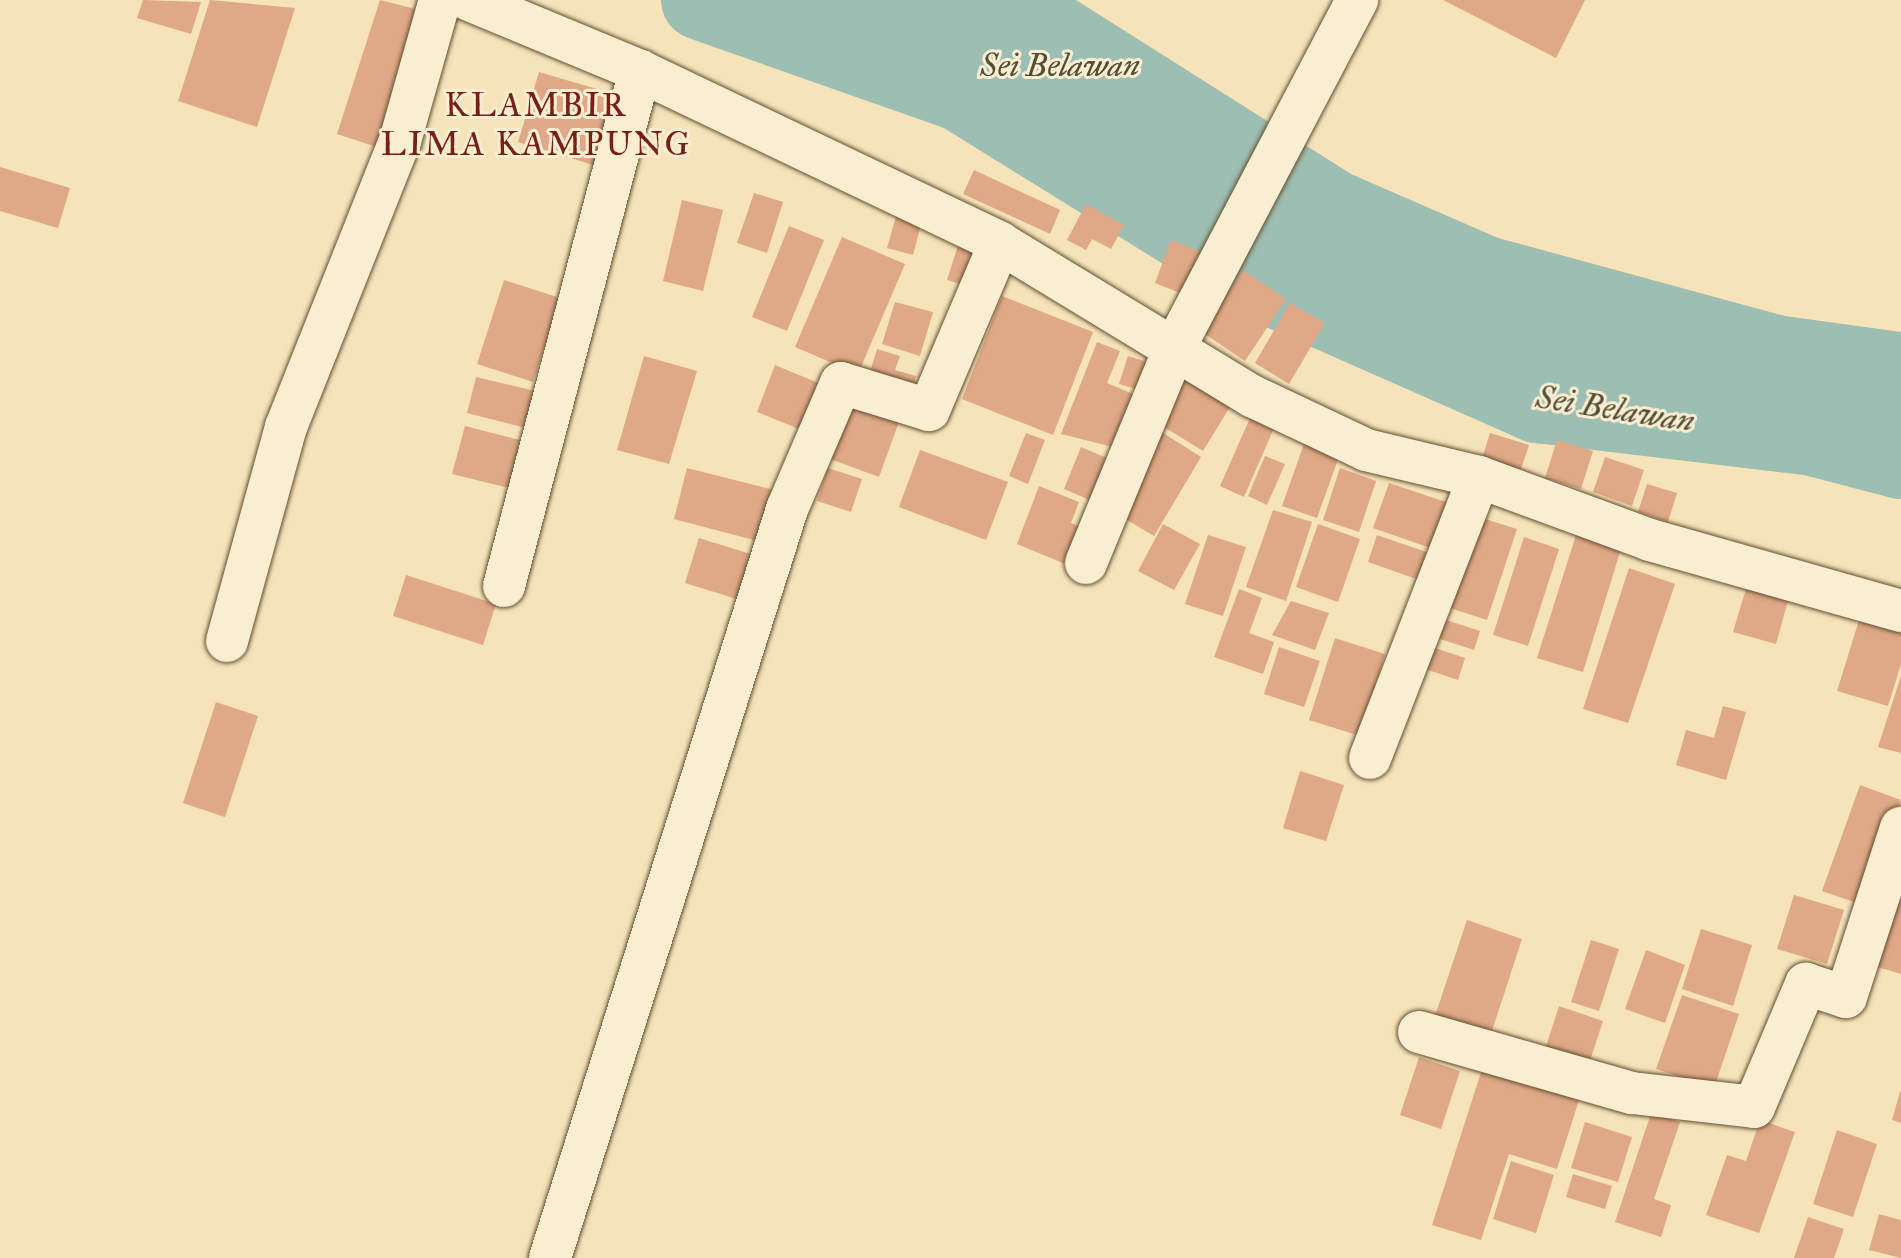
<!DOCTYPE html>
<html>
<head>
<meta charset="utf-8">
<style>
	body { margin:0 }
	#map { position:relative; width:1901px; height:1258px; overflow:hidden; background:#f6e3ba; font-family:"IM FELL Great Primer",serif }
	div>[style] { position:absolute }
	.water>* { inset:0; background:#9dbeb2 }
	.river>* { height:80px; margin:-40px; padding:0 40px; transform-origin:40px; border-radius:40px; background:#9dbeb2 }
	.building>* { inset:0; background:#dfa887 }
	.roads { filter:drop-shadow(0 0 2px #644e2e) drop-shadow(0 0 2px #644e2e) }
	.minor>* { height:42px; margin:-21px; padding:0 21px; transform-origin:21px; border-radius:21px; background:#f9edd2 }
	span { translate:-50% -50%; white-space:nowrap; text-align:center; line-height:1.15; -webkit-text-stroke:6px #f9edd2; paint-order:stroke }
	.water-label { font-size:32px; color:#534d35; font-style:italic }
	.quarter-label { font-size:34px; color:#7a1f14; letter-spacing:2px }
</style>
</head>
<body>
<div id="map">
	<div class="water">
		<i style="clip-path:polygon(761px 0,1076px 0,1351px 174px,1498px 238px,1785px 316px,1901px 332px,1901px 450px,1728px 424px,1504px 356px,1373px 300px,1107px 155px)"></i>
	</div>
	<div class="river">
		<i style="left:701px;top:0;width:275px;rotate:19.4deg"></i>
		<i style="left:960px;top:91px;width:375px;rotate:31.8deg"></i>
		<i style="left:1279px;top:289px;width:283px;rotate:23.8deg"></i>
		<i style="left:1538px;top:403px;width:277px;rotate:6.8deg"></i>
		<i style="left:1813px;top:436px;width:91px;rotate:14.6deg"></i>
	</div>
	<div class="building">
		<i style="clip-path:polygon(143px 0,201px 2px,191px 34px,137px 18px)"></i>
		<i style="clip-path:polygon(210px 0,295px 8px,257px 127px,178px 101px)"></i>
		<i style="clip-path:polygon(380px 0,431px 13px,386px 150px,337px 134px)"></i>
		<i style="clip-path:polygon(1443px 0,1585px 0,1556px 58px)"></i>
		<i style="clip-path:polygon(539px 72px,624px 97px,603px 168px,518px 142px)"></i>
		<i style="clip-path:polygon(0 167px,70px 188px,58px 228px,0 211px)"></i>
		<i style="clip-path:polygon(974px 170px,1060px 210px,1050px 234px,963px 194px)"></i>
		<i style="clip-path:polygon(754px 193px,783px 202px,767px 253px,737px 243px)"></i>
		<i style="clip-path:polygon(682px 200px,723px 210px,703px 291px,663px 281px)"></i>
		<i style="clip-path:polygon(1086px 204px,1124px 225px,1111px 249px,1092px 239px,1086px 250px,1067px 240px)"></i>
		<i style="clip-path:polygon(899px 206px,924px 213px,913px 255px,887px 248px)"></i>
		<i style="clip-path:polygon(789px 226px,824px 240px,787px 331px,752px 317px)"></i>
		<i style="clip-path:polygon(961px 236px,991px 245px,977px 289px,947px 280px)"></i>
		<i style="clip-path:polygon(842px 237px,905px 264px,858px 374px,795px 347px)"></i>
		<i style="clip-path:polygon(1171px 240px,1211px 256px,1195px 299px,1155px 283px)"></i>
		<i style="clip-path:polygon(1243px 270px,1286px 299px,1245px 361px,1202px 332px)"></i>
		<i style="clip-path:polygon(504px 280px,560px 298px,533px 382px,477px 364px)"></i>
		<i style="clip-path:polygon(1002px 296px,1093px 332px,1053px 435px,962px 399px)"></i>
		<i style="clip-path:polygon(895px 302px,933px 312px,920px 356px,882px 344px)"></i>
		<i style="clip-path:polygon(1290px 303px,1325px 323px,1289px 384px,1255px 363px)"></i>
		<i style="clip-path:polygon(1097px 342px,1120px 351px,1107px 383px,1138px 396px,1117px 448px,1061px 434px)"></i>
		<i style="clip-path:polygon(877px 349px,900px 356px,895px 370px,916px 376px,910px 396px,867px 382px)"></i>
		<i style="clip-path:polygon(644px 356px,697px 371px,669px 464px,617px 450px)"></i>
		<i style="clip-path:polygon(1128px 356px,1148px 362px,1139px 390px,1119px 384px)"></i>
		<i style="clip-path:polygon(775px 365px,828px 387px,809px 433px,757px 412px)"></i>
		<i style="clip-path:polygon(1187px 374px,1233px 402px,1203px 451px,1156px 422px)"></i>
		<i style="clip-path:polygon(476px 377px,535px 391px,526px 428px,467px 413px)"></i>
		<i style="clip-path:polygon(846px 388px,904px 408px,879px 477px,822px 456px)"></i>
		<i style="clip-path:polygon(1250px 418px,1274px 428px,1244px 497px,1220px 486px)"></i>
		<i style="clip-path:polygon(465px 426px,520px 440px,509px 488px,452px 474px)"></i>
		<i style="clip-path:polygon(1160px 431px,1201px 457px,1154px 536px,1112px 511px)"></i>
		<i style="clip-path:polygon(1026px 433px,1045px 440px,1028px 484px,1009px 476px)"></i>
		<i style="clip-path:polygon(1490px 433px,1529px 445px,1519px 475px,1481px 462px)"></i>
		<i style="clip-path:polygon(1306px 438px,1341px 451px,1317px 518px,1282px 506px)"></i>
		<i style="clip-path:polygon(1557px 440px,1593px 451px,1581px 489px,1545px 478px)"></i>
		<i style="clip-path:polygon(1081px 447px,1109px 459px,1092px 501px,1064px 489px)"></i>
		<i style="clip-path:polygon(920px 450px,1008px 482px,986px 540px,899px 507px)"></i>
		<i style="clip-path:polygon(1265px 456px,1285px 464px,1267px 505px,1248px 496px)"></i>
		<i style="clip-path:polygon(1605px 457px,1644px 470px,1632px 506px,1593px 492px)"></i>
		<i style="clip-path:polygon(687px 468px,778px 491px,765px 543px,674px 519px)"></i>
		<i style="clip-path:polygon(828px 468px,862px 479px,851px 512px,817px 501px)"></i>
		<i style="clip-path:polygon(1340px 468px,1376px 481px,1359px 532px,1323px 520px)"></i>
		<i style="clip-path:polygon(1389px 483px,1452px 504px,1436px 550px,1373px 528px)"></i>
		<i style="clip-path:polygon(1647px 484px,1677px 493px,1668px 522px,1638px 512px)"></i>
		<i style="clip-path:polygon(1039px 486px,1079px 502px,1071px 523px,1090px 531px,1075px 568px,1017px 544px)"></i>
		<i style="clip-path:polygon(1273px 510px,1312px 522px,1286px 601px,1246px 587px)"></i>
		<i style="clip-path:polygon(1479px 517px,1517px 529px,1487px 620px,1450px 608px)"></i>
		<i style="clip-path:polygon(1163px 524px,1200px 544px,1174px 590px,1138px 571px)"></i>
		<i style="clip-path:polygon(1318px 524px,1360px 539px,1338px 602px,1296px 587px)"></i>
		<i style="clip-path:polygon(1208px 535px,1246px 547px,1223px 616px,1185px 604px)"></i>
		<i style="clip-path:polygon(1377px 535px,1432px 554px,1422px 581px,1368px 562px)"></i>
		<i style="clip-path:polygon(1576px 535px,1621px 549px,1583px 672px,1537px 658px)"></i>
		<i style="clip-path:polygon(1524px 537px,1559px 549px,1528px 646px,1493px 635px)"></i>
		<i style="clip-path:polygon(699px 538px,757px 556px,743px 601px,685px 583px)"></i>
		<i style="clip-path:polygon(1629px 568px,1675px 584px,1628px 723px,1583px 709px)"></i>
		<i style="clip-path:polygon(406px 575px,496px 604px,483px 645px,393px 616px)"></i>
		<i style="clip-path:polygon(1239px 589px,1262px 598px,1249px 633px,1274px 642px,1263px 674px,1214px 657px)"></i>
		<i style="clip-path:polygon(1746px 589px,1788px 601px,1776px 644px,1733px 632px)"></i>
		<i style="clip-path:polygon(1291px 601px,1329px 613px,1315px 650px,1272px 635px)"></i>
		<i style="clip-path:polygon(1861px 614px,1901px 627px,1901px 664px,1888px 706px,1837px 691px)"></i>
		<i style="clip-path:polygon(1440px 618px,1480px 631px,1474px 650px,1434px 637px)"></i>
		<i style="clip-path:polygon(1335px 638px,1385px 654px,1360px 736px,1309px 720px)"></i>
		<i style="clip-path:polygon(1429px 646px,1465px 658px,1458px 680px,1422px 668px)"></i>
		<i style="clip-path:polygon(1279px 647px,1320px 661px,1304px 707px,1264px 694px)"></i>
		<i style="clip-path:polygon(1901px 676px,1901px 753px,1878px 747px)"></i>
		<i style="clip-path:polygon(216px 702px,258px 716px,225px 817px,183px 803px)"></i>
		<i style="clip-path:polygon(1723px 706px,1746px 712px,1726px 780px,1676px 765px,1686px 730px,1714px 738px)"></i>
		<i style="clip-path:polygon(1300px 771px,1344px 785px,1326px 841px,1283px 828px)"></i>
		<i style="clip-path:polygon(1860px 785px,1901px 800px,1869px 907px,1822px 891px)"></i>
		<i style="clip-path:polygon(1901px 881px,1901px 974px,1871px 965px)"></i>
		<i style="clip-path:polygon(1794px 895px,1844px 910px,1827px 964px,1777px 949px)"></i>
		<i style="clip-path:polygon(1467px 920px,1522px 939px,1488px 1043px,1432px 1025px)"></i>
		<i style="clip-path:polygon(1701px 929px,1752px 945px,1733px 1006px,1682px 989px)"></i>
		<i style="clip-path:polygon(1591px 940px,1619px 949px,1599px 1011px,1571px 1002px)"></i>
		<i style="clip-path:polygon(1646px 950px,1685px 965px,1665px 1023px,1625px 1009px)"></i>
		<i style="clip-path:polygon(1682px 995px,1739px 1014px,1714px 1088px,1656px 1069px)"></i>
		<i style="clip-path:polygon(1559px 1006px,1603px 1021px,1587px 1070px,1543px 1056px)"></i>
		<i style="clip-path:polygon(1419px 1057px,1460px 1071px,1441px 1129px,1400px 1115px)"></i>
		<i style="clip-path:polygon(1483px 1066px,1580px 1097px,1557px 1169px,1509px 1154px,1481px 1240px,1432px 1225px)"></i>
		<i style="clip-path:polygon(1900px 1092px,1901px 1092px,1901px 1123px,1892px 1120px)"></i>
		<i style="clip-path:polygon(1651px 1113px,1680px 1122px,1654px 1199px,1671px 1205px,1661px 1237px,1615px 1222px)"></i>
		<i style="clip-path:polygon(1760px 1120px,1795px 1132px,1759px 1233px,1706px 1215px,1727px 1155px,1746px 1161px)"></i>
		<i style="clip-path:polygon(1585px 1122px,1632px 1137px,1618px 1182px,1571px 1168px)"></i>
		<i style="clip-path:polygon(1837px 1130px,1877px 1144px,1853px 1217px,1813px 1204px)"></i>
		<i style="clip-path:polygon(1511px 1161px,1554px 1175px,1536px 1233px,1493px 1219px)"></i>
		<i style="clip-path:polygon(1573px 1174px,1612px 1186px,1605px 1209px,1566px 1197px)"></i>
		<i style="clip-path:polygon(1879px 1214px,1901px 1220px,1901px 1258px,1869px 1250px)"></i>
		<i style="clip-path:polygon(1808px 1217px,1844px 1229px,1834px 1258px,1794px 1258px)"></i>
	</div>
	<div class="roads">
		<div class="minor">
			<i style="left:469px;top:0;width:185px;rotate:22.5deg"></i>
			<i style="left:640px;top:71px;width:399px;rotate:25.5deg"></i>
			<i style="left:1000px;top:243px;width:295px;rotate:31.3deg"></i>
			<i style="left:1252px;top:396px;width:126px;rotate:25.3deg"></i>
			<i style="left:1366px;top:450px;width:116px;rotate:13.4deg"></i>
			<i style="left:1479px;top:477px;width:182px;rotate:20.2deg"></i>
			<i style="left:1650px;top:540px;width:261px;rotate:15.8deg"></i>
			<i style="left:1086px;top:563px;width:234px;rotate:-67.6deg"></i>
			<i style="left:1175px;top:347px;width:392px;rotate:-62.3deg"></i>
			<i style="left:504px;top:586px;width:533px;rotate:-75.21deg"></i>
			<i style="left:227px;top:641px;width:222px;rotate:-74.6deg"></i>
			<i style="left:286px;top:427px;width:308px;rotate:-68.3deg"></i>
			<i style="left:400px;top:141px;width:147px;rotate:-74.2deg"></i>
			<i style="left:1370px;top:758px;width:301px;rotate:-68.8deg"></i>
			<i style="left:1419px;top:1032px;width:222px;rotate:16deg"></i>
			<i style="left:1632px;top:1093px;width:123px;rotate:6.5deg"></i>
			<i style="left:1754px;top:1107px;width:134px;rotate:-67.1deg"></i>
			<i style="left:1806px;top:984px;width:42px;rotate:18deg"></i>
			<i style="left:1846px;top:997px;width:178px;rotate:-72deg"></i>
			<i style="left:550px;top:1258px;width:786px;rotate:-72.44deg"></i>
			<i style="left:787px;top:509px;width:137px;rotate:-66.8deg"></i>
			<i style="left:841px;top:383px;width:92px;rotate:17.1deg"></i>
			<i style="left:929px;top:410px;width:181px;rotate:-67deg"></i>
		</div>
	</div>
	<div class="water-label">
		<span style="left:1060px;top:66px">Sei Belawan</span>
		<span style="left:1615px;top:410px;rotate:9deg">Sei Belawan</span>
	</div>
	<div class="quarter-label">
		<span style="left:536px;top:124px">KLAMBIR<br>LIMA KAMPUNG</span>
	</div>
</div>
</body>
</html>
